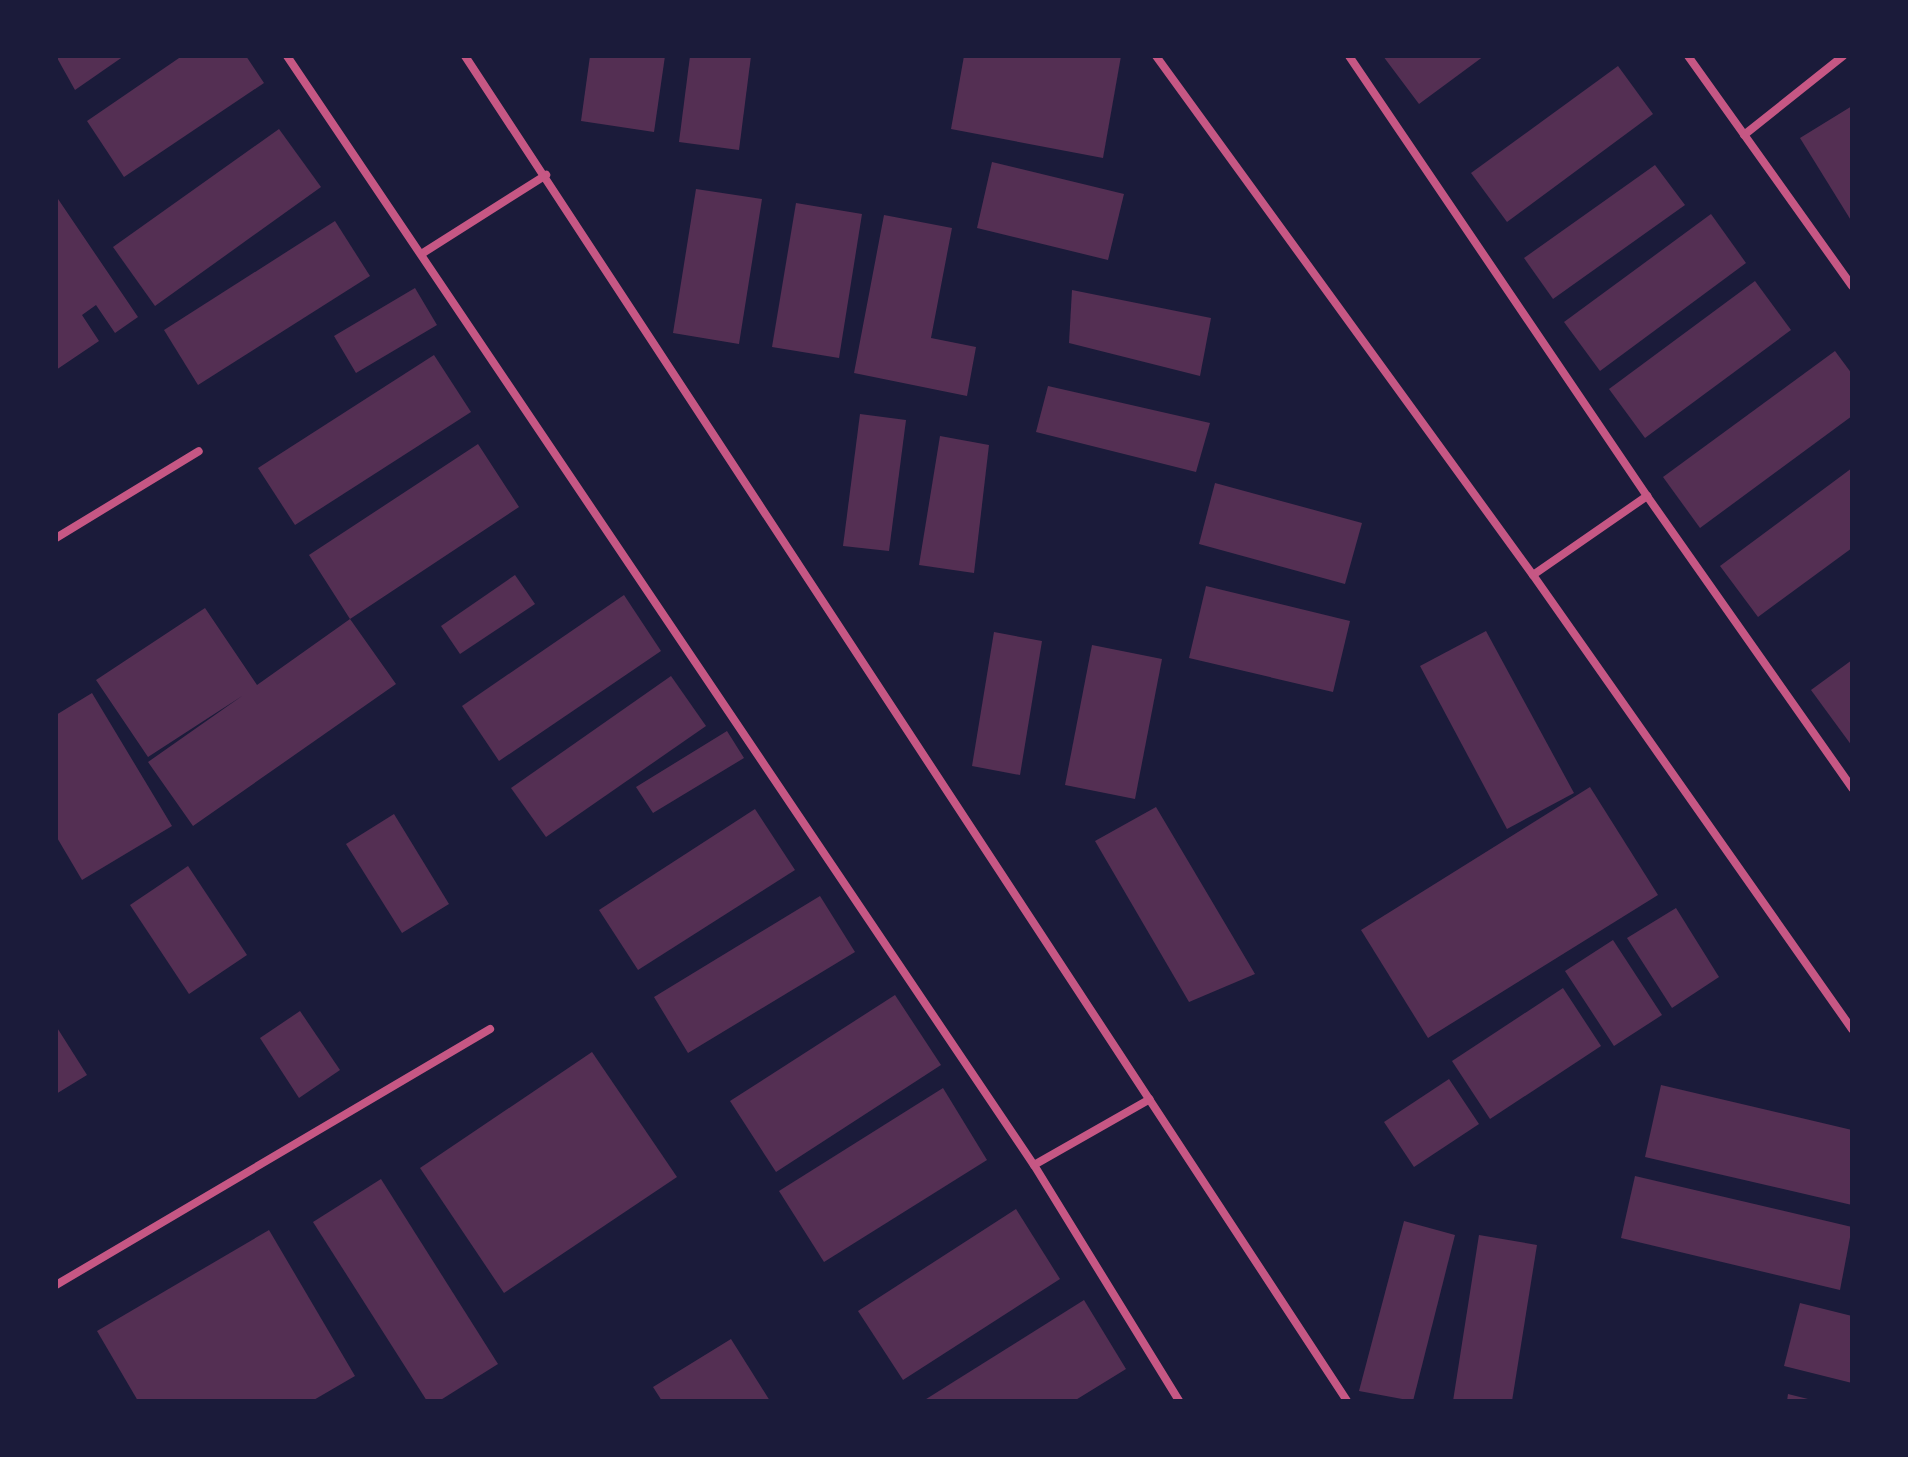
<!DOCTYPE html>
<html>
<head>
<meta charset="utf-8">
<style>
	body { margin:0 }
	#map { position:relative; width:1908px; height:1457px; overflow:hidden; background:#1b1b3a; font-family:"Golos Text",sans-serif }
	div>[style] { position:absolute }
	.building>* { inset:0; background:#542f53 }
	.minor>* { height:8px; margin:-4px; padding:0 4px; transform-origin:4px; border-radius:4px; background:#c65784 }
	span { translate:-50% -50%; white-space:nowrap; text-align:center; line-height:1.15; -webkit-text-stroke:6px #1b1b3a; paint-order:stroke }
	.frame { position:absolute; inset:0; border:58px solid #1b1b3a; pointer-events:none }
</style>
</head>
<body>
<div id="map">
	<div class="building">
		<i style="clip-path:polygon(56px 56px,124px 56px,75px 90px)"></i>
		<i style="clip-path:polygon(182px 56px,246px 56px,264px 83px,124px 177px,87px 121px)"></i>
		<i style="clip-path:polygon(590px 56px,665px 56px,654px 132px,581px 121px)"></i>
		<i style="clip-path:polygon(690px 56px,751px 56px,739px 150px,679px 142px)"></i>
		<i style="clip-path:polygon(964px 56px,1121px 56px,1103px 158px,951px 129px)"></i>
		<i style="clip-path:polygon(1383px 56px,1484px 56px,1419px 104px)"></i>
		<i style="clip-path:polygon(1618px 66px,1653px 114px,1507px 222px,1471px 173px)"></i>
		<i style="clip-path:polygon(1852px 106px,1852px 222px,1800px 138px)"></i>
		<i style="clip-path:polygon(279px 129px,321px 187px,155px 306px,113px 247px)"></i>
		<i style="clip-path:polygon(992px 162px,1124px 194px,1108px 260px,977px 228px)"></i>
		<i style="clip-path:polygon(1655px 165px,1685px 205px,1553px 299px,1524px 258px)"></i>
		<i style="clip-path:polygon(696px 189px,762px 199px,739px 344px,673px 333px)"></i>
		<i style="clip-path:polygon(56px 196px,138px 317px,115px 333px,96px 305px,82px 315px,99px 341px,56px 370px)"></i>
		<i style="clip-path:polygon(796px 203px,862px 214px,839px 358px,772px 347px)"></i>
		<i style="clip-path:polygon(1711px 214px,1746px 263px,1600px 371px,1564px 322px)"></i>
		<i style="clip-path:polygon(884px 215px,952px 228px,931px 338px,976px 347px,967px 396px,854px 373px)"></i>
		<i style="clip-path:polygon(335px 221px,370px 276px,198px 385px,164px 330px)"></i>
		<i style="clip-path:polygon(1755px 281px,1791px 330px,1645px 438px,1609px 389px)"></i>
		<i style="clip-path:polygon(415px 288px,437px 325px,356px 373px,334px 336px)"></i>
		<i style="clip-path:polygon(1072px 290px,1211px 318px,1200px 376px,1069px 343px)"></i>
		<i style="clip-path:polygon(1835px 351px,1852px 374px,1852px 416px,1700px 528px,1663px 477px)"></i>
		<i style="clip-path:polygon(434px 355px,471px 412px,295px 525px,258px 468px)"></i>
		<i style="clip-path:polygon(1048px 386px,1210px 423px,1196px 472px,1036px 432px)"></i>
		<i style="clip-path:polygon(860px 414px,906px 420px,889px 551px,843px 546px)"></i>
		<i style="clip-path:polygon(940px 436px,989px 445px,974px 573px,919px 565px)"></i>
		<i style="clip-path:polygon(478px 444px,519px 507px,350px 619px,396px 684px,193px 826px,148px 762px,242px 696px,148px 757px,96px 680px,205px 608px,257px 685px,350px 619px,309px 555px)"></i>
		<i style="clip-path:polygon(1852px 468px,1852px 548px,1758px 617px,1720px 566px)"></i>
		<i style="clip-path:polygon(1215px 483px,1362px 523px,1345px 584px,1199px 544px)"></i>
		<i style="clip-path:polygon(515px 575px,535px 604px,460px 654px,441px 626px)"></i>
		<i style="clip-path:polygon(1206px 586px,1350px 621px,1333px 692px,1189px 658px)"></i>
		<i style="clip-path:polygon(624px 595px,661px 651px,499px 761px,462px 706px)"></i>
		<i style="clip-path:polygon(1486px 631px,1574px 793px,1507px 829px,1420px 666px)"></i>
		<i style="clip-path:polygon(994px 632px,1042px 641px,1020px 775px,972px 766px)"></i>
		<i style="clip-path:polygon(1092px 645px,1162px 659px,1135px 799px,1065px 785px)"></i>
		<i style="clip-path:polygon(1852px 660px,1852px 746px,1811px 690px)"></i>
		<i style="clip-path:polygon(671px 676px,706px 726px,546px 837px,511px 788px)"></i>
		<i style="clip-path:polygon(92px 693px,172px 826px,82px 880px,56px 836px,56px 715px)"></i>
		<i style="clip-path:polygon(727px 731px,744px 758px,653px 813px,636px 787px)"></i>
		<i style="clip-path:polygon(1590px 787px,1658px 895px,1428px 1038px,1361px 930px)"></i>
		<i style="clip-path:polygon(1156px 807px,1255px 974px,1189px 1002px,1095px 841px)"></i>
		<i style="clip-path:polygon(755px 809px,795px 870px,638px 970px,599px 910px)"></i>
		<i style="clip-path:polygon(394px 814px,449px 904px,402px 933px,346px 844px)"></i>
		<i style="clip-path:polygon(188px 866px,247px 955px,189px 994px,130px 905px)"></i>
		<i style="clip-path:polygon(820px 896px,855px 952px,688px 1053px,654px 997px)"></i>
		<i style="clip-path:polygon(1676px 908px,1719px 977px,1672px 1008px,1627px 938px)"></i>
		<i style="clip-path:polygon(1613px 940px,1662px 1015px,1614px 1046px,1565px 971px)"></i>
		<i style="clip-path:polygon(1563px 988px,1601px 1046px,1490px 1119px,1452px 1061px)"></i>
		<i style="clip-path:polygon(895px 995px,941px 1065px,776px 1172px,730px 1101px)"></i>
		<i style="clip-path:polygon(300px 1011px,340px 1070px,299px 1098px,260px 1038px)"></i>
		<i style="clip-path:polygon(56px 1026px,87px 1075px,56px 1094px)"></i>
		<i style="clip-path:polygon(592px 1052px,677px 1177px,504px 1293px,420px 1168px)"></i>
		<i style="clip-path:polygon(1449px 1079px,1479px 1124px,1414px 1167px,1384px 1122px)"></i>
		<i style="clip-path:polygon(1661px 1085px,1852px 1130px,1852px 1205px,1645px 1157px)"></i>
		<i style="clip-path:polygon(943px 1088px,987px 1160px,824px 1262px,779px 1191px)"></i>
		<i style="clip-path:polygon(1635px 1176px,1852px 1227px,1840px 1290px,1621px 1238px)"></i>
		<i style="clip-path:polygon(381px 1179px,498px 1364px,439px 1401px,427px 1401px,313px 1222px)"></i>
		<i style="clip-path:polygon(1016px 1209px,1060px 1279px,903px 1380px,858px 1311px)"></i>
		<i style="clip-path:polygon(1404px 1221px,1455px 1235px,1413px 1401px,1359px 1391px)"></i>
		<i style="clip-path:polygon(269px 1230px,355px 1376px,312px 1401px,138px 1401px,97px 1331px)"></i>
		<i style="clip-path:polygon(1479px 1235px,1537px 1245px,1512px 1401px,1453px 1401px)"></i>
		<i style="clip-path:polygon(1084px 1300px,1126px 1369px,1074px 1401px,923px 1401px)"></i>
		<i style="clip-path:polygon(1800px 1303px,1852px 1316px,1852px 1383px,1784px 1366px)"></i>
		<i style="clip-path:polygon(731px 1339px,770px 1401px,662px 1401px,653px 1387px)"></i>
		<i style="clip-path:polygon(1788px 1394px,1812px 1400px,1812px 1401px,1787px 1401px)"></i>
	</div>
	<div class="minor">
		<i style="left:287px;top:56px;width:1337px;rotate:56.04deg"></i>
		<i style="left:1034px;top:1165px;width:277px;rotate:58.4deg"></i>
		<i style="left:465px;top:56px;width:1608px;rotate:56.74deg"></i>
		<i style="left:1156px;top:56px;width:641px;rotate:54.01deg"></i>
		<i style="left:1533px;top:575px;width:555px;rotate:54.91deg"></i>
		<i style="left:1349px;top:56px;width:531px;rotate:55.89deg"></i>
		<i style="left:1647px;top:496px;width:357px;rotate:54.9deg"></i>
		<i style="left:1688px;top:56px;width:282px;rotate:54.5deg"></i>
		<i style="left:1744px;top:135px;width:127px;rotate:-38.6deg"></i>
		<i style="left:423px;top:253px;width:146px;rotate:-32.4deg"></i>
		<i style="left:56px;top:538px;width:167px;rotate:-31.3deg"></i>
		<i style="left:1533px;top:575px;width:139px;rotate:-34.7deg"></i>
		<i style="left:1034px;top:1165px;width:133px;rotate:-29.6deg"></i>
		<i style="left:56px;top:1285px;width:504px;rotate:-30.53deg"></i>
	</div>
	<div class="frame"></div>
</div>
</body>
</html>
